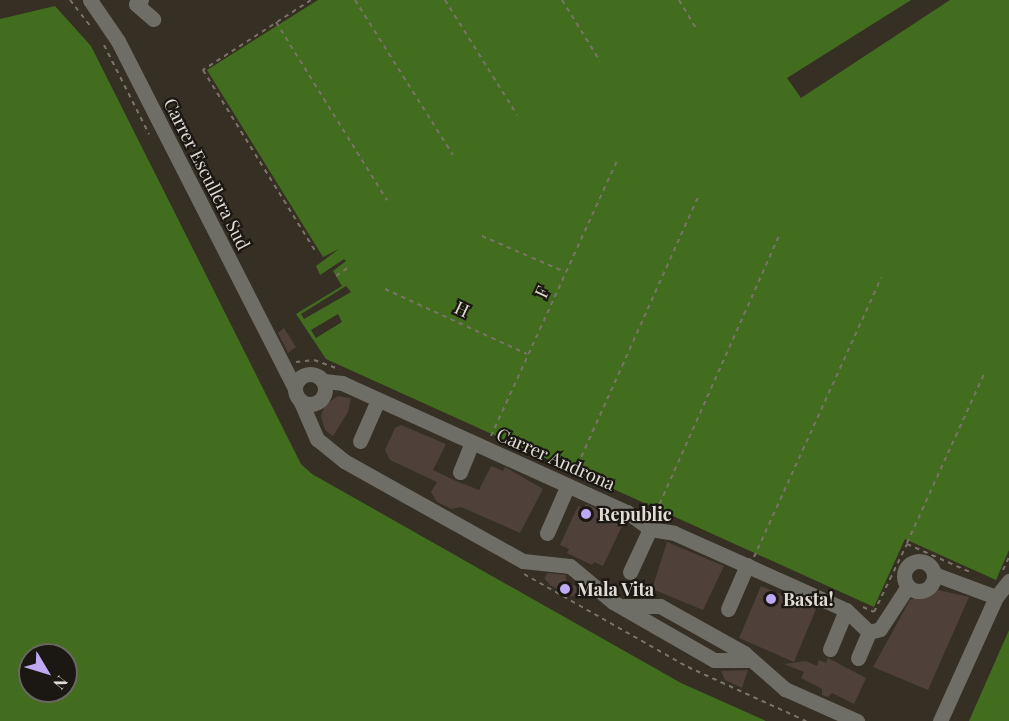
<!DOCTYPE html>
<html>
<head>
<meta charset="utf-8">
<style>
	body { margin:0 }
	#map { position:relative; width:1009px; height:721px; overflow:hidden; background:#362f23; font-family:"Playfair Display",serif }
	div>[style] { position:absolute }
	.water>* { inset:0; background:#426d1f }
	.pier>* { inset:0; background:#362f23 }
	.building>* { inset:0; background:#4f413a }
	.path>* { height:2px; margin-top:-1px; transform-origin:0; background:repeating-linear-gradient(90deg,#797368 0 4.5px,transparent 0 9px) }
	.minor>* { height:15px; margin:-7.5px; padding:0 7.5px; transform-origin:7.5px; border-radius:7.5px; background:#6e6e67 }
	.minor>.ring { margin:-7.5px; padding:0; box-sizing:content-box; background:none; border:15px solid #6e6e67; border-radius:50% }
	.dots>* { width:16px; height:16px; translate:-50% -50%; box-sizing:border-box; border:3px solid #1b1712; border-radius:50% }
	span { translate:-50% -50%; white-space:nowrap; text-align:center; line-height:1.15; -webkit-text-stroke:4.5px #1b1712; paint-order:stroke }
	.street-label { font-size:18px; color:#e1dcd5 }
	.poi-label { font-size:18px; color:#e1dcd5; font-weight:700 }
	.left { translate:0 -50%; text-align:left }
	.north { position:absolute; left:18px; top:643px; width:60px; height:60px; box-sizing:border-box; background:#1b1712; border:2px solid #6a6660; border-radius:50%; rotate:128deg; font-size:16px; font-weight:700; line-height:24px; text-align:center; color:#e1dcd5 }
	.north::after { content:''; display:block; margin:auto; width:21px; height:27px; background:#bea9f5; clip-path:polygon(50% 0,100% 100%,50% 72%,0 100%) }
</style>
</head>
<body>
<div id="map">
	<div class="water">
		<i style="clip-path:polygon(318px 0,911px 0,787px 78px,801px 98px,950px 0,1009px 0,1009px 550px,996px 580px,905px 539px,874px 607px,326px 359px,296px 314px,342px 286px,333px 271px,346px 261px,344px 259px,320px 275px,316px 266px,339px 249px,323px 257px,207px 70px)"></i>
		<i style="clip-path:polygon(evenodd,55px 6px,91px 46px,301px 464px,312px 474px,681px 683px,766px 721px,0 721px,0 19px,55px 6px,30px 655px,66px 655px,66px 691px,30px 691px,30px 655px)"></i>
		<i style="clip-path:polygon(1009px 630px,1009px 721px,969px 721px)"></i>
	</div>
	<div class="pier">
		<i style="clip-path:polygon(346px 286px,351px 292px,304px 319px,301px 314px)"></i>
		<i style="clip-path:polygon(338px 314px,342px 322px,316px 338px,311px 330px)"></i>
	</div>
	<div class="building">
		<i style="clip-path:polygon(284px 328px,296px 347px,288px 353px,278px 333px)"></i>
		<i style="clip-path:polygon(338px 396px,351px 398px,348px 412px,333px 436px,325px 430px,321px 416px,325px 405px)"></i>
		<i style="clip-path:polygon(401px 425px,446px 444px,433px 470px,456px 481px,479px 490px,491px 466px,503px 471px,505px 467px,543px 489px,520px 533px,461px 507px,452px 509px,437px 502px,431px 492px,437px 482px,390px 460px,385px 450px,395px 428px)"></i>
		<i style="clip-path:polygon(586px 504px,618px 519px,616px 523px,622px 526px,603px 566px,594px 562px,592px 565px,567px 553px,569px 549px,560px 545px,578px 506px,584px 508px)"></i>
		<i style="clip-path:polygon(667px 542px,724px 566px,703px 610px,652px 589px)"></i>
		<i style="clip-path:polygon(548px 573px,566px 575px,566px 581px,579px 588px,573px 597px,550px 585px,544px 578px)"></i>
		<i style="clip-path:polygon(761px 586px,816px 609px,794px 662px,739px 638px)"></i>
		<i style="clip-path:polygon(934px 589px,969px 597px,928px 690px,873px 667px,910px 600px)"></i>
		<i style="clip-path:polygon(828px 658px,866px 678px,854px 704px,832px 693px,828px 697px,822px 695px,822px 689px,801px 678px,804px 672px,784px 664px,806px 661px,817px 666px,819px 660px,826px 663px)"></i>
		<i style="clip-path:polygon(748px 670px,742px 688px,725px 680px,721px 671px)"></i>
	</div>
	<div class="path">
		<i style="left:70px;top:0;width:33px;rotate:52deg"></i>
		<i style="left:311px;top:0;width:129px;rotate:147.1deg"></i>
		<i style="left:203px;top:70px;width:216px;rotate:58.2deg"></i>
		<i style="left:355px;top:0;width:183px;rotate:57.7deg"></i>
		<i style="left:445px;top:0;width:136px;rotate:57.9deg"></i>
		<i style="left:562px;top:0;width:72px;rotate:58.1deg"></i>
		<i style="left:679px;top:0;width:35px;rotate:59deg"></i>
		<i style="left:276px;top:22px;width:210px;rotate:58.1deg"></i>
		<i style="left:104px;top:45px;width:100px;rotate:63.2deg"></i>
		<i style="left:482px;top:236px;width:90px;rotate:23.4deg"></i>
		<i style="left:336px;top:276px;width:16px;rotate:-35deg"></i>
		<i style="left:385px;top:289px;width:156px;rotate:24.6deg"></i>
		<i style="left:296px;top:362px;width:18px;rotate:-6deg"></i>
		<i style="left:314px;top:360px;width:27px;rotate:20deg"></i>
		<i style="left:491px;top:436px;width:302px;rotate:-65.4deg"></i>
		<i style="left:574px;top:473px;width:303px;rotate:-65.8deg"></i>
		<i style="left:642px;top:506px;width:30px;rotate:23deg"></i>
		<i style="left:656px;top:512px;width:305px;rotate:-66deg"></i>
		<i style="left:907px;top:543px;width:186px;rotate:-65.5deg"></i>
		<i style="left:754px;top:557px;width:307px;rotate:-65.5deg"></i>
		<i style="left:1003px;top:570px;width:14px;rotate:-65deg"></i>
		<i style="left:524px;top:574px;width:189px;rotate:29.6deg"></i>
		<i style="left:688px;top:667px;width:130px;rotate:24.6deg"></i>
		<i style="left:863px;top:607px;width:12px;rotate:24deg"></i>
		<i style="left:874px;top:612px;width:76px;rotate:-64.1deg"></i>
		<i style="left:907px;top:544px;width:71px;rotate:24deg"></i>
	</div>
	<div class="minor">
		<i style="left:90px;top:0;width:50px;rotate:55.7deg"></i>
		<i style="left:118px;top:41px;width:390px;rotate:63deg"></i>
		<i style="left:141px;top:0;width:6px;rotate:141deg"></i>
		<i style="left:136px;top:4px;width:23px;rotate:41deg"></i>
		<i class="ring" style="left:295px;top:374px;width:15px;height:15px"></i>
		<i style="left:324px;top:381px;width:18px;rotate:6deg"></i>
		<i style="left:342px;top:383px;width:313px;rotate:24.4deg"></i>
		<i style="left:627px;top:512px;width:29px;rotate:36deg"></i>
		<i style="left:650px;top:529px;width:24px;rotate:9deg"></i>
		<i style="left:674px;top:533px;width:188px;rotate:24.1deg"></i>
		<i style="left:846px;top:610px;width:32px;rotate:44deg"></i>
		<i style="left:869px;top:632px;width:11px;rotate:-15deg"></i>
		<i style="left:880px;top:629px;width:51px;rotate:-56.9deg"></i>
		<i style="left:300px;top:400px;width:43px;rotate:66.4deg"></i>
		<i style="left:317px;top:439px;width:35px;rotate:39deg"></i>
		<i style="left:344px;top:461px;width:205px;rotate:29.2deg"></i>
		<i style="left:523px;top:561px;width:47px;rotate:6.1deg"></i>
		<i style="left:570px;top:566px;width:56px;rotate:39.9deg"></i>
		<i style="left:613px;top:602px;width:116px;rotate:29.9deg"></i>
		<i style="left:714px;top:660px;width:36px"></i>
		<i style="left:360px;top:441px;width:45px;rotate:-66.3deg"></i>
		<i style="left:460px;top:472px;width:32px;rotate:-68deg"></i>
		<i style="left:547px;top:533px;width:52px;rotate:-66.4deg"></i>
		<i class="ring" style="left:904px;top:561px;width:15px;height:15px"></i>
		<i style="left:630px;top:572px;width:47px;rotate:-65.1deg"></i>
		<i style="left:934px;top:574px;width:66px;rotate:20.4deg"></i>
		<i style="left:624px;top:606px;width:36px"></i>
		<i style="left:660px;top:606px;width:96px;rotate:29.2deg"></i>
		<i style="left:744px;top:653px;width:55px;rotate:41.3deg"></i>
		<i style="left:785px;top:689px;width:79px;rotate:24deg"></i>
		<i style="left:728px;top:609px;width:48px;rotate:-66.6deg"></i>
		<i style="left:830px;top:649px;width:42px;rotate:-67.7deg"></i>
		<i style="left:858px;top:658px;width:28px;rotate:-67deg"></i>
		<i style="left:940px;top:721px;width:136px;rotate:-65.7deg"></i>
		<i style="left:996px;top:597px;width:21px;rotate:-51deg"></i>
	</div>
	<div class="dots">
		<i style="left:586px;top:514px;background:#bea9f5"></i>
		<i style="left:565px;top:589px;background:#bea9f5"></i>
		<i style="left:771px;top:599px;background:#bea9f5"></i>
	</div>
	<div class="street-label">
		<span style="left:207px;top:174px;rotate:63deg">Carrer Escullera Sud</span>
		<span style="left:542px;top:292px;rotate:-65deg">F</span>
		<span style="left:462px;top:309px;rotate:25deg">H</span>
		<span style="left:556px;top:459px;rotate:24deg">Carrer Androna</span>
	</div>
	<div class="poi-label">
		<span class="left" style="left:598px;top:514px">Republic</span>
		<span class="left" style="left:577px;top:589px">Mala Vita</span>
		<span class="left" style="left:783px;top:599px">Basta!</span>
	</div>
	<div class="north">N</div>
</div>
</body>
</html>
